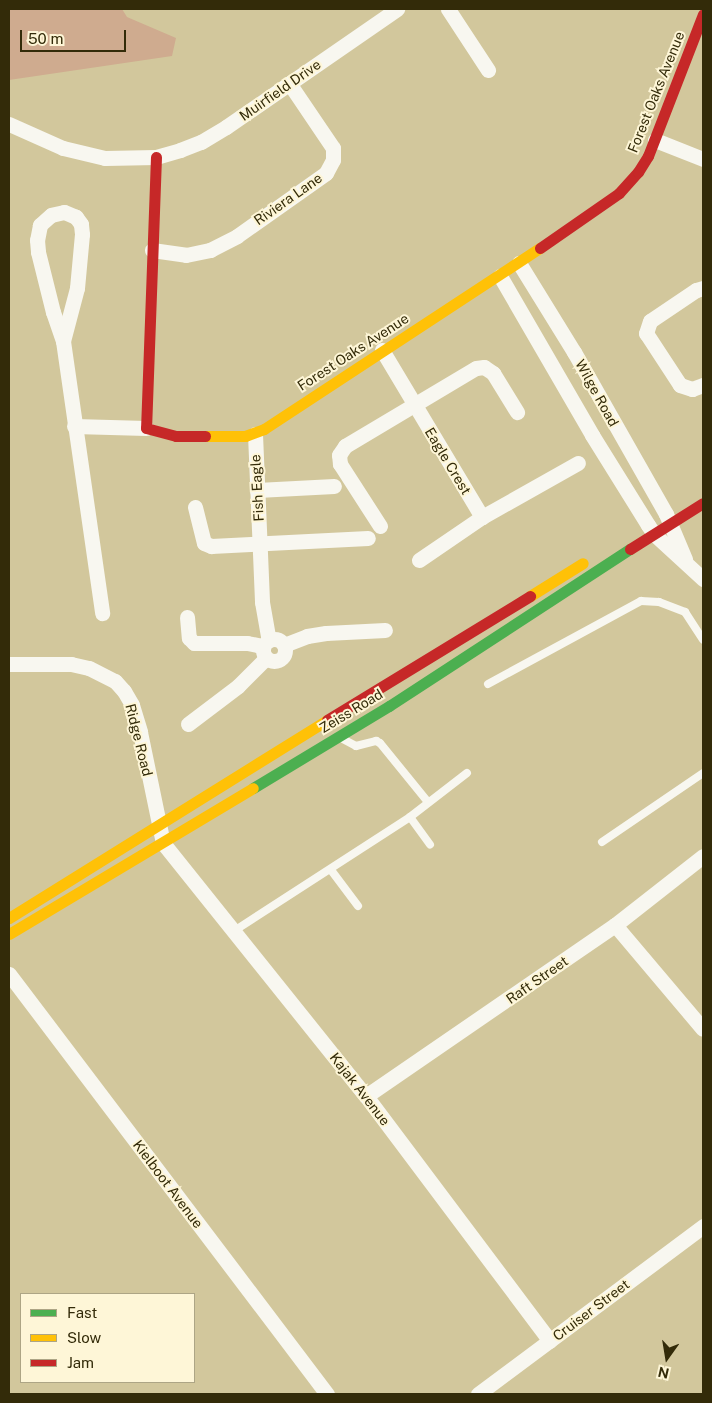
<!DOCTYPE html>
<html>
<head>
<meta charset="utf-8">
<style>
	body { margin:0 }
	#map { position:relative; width:712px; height:1403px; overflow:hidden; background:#d2c79c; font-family:"Public Sans",sans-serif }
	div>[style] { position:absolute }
	.green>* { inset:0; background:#cfab8f }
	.lane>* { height:8px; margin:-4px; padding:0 4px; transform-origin:4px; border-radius:4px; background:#f8f7f0 }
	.street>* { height:15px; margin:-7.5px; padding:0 7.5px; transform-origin:7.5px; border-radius:7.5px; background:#f8f7f0 }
	.street>.ring { margin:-7.5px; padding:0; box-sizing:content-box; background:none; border:15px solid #f8f7f0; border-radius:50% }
	.fast>* { height:11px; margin:-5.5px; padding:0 5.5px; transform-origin:5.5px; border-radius:5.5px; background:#4caf50 }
	.slow>* { height:11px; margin:-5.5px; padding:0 5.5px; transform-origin:5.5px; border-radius:5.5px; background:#ffc107 }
	.jam>* { height:11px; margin:-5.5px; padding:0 5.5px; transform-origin:5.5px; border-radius:5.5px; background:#c62828 }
	span { translate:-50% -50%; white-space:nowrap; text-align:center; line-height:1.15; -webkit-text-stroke:4px #fef6d7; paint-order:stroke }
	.street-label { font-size:14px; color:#332b09 }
	.frame { position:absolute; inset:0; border:10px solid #332b09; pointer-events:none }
	.legend { position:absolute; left:20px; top:1293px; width:175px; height:90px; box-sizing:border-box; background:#fef6d7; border:1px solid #ada585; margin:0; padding:6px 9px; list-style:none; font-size:15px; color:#332b09 }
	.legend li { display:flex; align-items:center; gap:10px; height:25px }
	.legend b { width:25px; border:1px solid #ada585 }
	.north { position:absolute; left:642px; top:1333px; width:50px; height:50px; -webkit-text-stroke:4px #fef6d7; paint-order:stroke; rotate:193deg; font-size:14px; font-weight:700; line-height:20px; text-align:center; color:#332b09 }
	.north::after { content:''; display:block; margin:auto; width:18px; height:22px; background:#332b09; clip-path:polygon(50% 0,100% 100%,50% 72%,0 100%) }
	.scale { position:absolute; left:20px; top:30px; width:106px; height:22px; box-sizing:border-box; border:2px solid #332b09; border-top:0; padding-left:6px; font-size:15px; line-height:18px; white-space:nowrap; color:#332b09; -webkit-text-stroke:4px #fef6d7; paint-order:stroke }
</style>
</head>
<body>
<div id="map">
	<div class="green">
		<i style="clip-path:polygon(9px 9px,122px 9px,127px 17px,176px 38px,172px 56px,9px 80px)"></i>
	</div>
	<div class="lane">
		<i style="left:488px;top:684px;width:174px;rotate:-28.5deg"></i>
		<i style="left:641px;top:601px;width:18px;rotate:3deg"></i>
		<i style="left:659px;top:602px;width:28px;rotate:21deg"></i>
		<i style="left:685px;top:612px;width:33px;rotate:57deg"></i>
		<i style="left:341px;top:738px;width:17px;rotate:28deg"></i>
		<i style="left:356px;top:746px;width:21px;rotate:-14deg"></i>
		<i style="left:376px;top:741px;width:4px;rotate:27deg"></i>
		<i style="left:380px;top:743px;width:76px;rotate:50.9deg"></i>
		<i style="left:410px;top:817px;width:34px;rotate:54deg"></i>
		<i style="left:602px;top:842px;width:122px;rotate:-34.3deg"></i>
		<i style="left:331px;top:870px;width:45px;rotate:53.1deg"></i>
		<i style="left:234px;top:931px;width:210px;rotate:-32.9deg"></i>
		<i style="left:410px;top:817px;width:72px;rotate:-37.7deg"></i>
	</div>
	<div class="street">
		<i style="left:448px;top:9px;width:73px;rotate:56.7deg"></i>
		<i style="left:9px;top:124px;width:59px;rotate:24deg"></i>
		<i style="left:63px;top:148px;width:43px;rotate:13.4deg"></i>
		<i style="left:105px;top:158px;width:51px;rotate:-1.1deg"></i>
		<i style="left:156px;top:157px;width:25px;rotate:-16deg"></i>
		<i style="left:180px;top:150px;width:22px;rotate:-21deg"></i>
		<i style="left:201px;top:142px;width:29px;rotate:-31deg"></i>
		<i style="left:226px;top:127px;width:208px;rotate:-34.6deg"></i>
		<i style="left:655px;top:140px;width:52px;rotate:21.6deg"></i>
		<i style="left:152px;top:250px;width:34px;rotate:8deg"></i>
		<i style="left:186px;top:255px;width:25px;rotate:-12deg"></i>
		<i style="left:210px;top:250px;width:30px;rotate:-27deg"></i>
		<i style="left:237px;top:236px;width:109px;rotate:-35.3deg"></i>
		<i style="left:326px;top:173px;width:15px;rotate:-62deg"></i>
		<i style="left:333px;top:160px;width:12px;rotate:-90deg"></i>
		<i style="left:333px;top:148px;width:78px;rotate:-124.1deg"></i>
		<i style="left:519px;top:263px;width:105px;rotate:58.3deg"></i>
		<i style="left:574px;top:352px;width:186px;rotate:60.4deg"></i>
		<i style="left:666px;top:514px;width:49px;rotate:67.1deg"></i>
		<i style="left:500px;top:276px;width:184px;rotate:59.9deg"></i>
		<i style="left:592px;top:435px;width:106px;rotate:58.1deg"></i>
		<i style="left:648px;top:525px;width:11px;rotate:56deg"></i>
		<i style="left:654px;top:534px;width:67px;rotate:42.6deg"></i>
		<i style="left:703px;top:288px;width:7px;rotate:164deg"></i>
		<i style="left:696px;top:290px;width:55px;rotate:146deg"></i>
		<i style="left:650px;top:321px;width:13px;rotate:108deg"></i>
		<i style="left:646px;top:333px;width:62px;rotate:56.8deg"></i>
		<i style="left:680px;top:385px;width:13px;rotate:18deg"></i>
		<i style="left:692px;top:389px;width:12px;rotate:-20deg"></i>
		<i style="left:63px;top:341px;width:55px;rotate:-75.2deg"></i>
		<i style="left:77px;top:288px;width:54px;rotate:-84.7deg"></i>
		<i style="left:82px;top:234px;width:10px;rotate:-96deg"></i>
		<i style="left:81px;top:224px;width:9px;rotate:-126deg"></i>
		<i style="left:76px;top:217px;width:13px;rotate:-157deg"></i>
		<i style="left:64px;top:212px;width:13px;rotate:167deg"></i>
		<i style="left:51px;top:215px;width:15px;rotate:138deg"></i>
		<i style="left:40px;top:225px;width:15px;rotate:101deg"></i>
		<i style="left:37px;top:240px;width:12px;rotate:85deg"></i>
		<i style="left:38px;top:252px;width:62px;rotate:76deg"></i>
		<i style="left:53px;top:312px;width:31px;rotate:71deg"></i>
		<i style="left:63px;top:341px;width:275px;rotate:81.8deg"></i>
		<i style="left:382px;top:350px;width:195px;rotate:59.1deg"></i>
		<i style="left:74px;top:426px;width:72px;rotate:1.6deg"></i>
		<i style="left:255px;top:434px;width:168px;rotate:87.6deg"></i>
		<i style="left:262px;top:602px;width:39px;rotate:80deg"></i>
		<i style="left:257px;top:490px;width:77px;rotate:-3deg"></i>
		<i style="left:195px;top:507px;width:37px;rotate:76deg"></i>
		<i style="left:204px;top:543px;width:8px;rotate:23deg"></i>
		<i style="left:211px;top:546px;width:157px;rotate:-2.9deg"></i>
		<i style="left:380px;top:526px;width:74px;rotate:-122.8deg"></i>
		<i style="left:340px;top:464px;width:9px;rotate:-96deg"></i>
		<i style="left:339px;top:455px;width:11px;rotate:-56deg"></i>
		<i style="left:345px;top:446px;width:152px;rotate:-30.8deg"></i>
		<i style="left:476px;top:368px;width:8px;rotate:-7deg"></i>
		<i style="left:484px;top:367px;width:11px;rotate:34deg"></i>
		<i style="left:493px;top:373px;width:46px;rotate:58.4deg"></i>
		<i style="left:419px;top:560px;width:76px;rotate:-34.3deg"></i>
		<i style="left:482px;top:517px;width:110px;rotate:-29.4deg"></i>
		<i style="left:187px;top:617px;width:21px;rotate:85deg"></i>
		<i style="left:189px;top:638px;width:7px;rotate:45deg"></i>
		<i style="left:194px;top:643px;width:53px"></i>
		<i style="left:247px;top:643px;width:16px;rotate:11deg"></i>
		<i class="ring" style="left:263px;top:639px;width:7px;height:7px"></i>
		<i style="left:284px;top:645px;width:25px;rotate:-21deg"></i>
		<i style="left:307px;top:636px;width:19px;rotate:-9deg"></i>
		<i style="left:326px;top:633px;width:59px;rotate:-2.9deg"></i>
		<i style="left:9px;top:664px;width:62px"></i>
		<i style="left:71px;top:664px;width:18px;rotate:13deg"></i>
		<i style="left:89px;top:668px;width:29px;rotate:27deg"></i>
		<i style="left:115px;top:681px;width:13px;rotate:48deg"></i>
		<i style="left:124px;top:691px;width:16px;rotate:60deg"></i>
		<i style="left:132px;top:705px;width:28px;rotate:73deg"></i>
		<i style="left:140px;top:732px;width:113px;rotate:78.3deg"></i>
		<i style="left:163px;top:843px;width:324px;rotate:51.3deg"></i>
		<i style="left:366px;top:1096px;width:306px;rotate:53.1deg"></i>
		<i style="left:188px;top:724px;width:63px;rotate:-37.2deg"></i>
		<i style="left:238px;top:686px;width:40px;rotate:-45deg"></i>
		<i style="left:615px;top:925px;width:136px;rotate:49.8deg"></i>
		<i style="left:9px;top:974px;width:527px;rotate:52.87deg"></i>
		<i style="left:366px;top:1096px;width:302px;rotate:-34.5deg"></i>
		<i style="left:615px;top:925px;width:112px;rotate:-38.1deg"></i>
		<i style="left:478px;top:1394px;width:281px;rotate:-36.7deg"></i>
	</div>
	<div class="fast">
		<i style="left:253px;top:788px;width:159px;rotate:-31.1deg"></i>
		<i style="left:389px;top:706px;width:288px;rotate:-33.1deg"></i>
	</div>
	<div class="slow">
		<i style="left:205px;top:436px;width:40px"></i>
		<i style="left:245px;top:436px;width:20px;rotate:-20deg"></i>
		<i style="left:264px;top:429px;width:330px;rotate:-33.3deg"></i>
		<i style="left:530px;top:596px;width:62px;rotate:-31.9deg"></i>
		<i style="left:9px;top:918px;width:375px;rotate:-31.9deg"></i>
		<i style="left:9px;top:934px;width:284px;rotate:-30.9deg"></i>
	</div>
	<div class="jam">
		<i style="left:156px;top:157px;width:271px;rotate:92.1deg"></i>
		<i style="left:146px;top:428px;width:31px;rotate:15deg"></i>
		<i style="left:176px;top:436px;width:29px"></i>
		<i style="left:540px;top:248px;width:96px;rotate:-34.8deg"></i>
		<i style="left:619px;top:193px;width:28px;rotate:-48deg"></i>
		<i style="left:638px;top:172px;width:19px;rotate:-58deg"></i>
		<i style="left:648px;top:156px;width:152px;rotate:-68.8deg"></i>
		<i style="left:630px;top:549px;width:86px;rotate:-32.2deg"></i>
		<i style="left:327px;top:720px;width:238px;rotate:-31.4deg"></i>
	</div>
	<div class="street-label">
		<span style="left:280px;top:90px;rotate:-35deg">Muirfield Drive</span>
		<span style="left:656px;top:92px;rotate:-68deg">Forest Oaks Avenue</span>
		<span style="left:288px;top:199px;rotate:-35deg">Riviera Lane</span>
		<span style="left:353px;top:352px;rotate:-33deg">Forest Oaks Avenue</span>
		<span style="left:597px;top:393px;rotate:61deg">Wilge Road</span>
		<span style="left:448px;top:461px;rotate:59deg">Eagle Crest</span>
		<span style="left:257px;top:488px;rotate:-93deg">Fish Eagle</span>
		<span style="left:351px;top:711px;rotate:-31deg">Zeiss Road</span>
		<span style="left:139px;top:740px;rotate:76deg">Ridge Road</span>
		<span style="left:537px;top:980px;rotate:-35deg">Raft Street</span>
		<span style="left:360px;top:1089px;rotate:52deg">Kajak Avenue</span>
		<span style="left:168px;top:1184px;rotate:53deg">Kielboot Avenue</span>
		<span style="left:591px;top:1310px;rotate:-37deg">Cruiser Street</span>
	</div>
	<div class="frame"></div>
	<ul class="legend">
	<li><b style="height:6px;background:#4caf50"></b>Fast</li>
	<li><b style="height:6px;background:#ffc107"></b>Slow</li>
	<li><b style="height:6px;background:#c62828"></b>Jam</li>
	</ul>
	<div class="north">N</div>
	<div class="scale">50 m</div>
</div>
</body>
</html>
